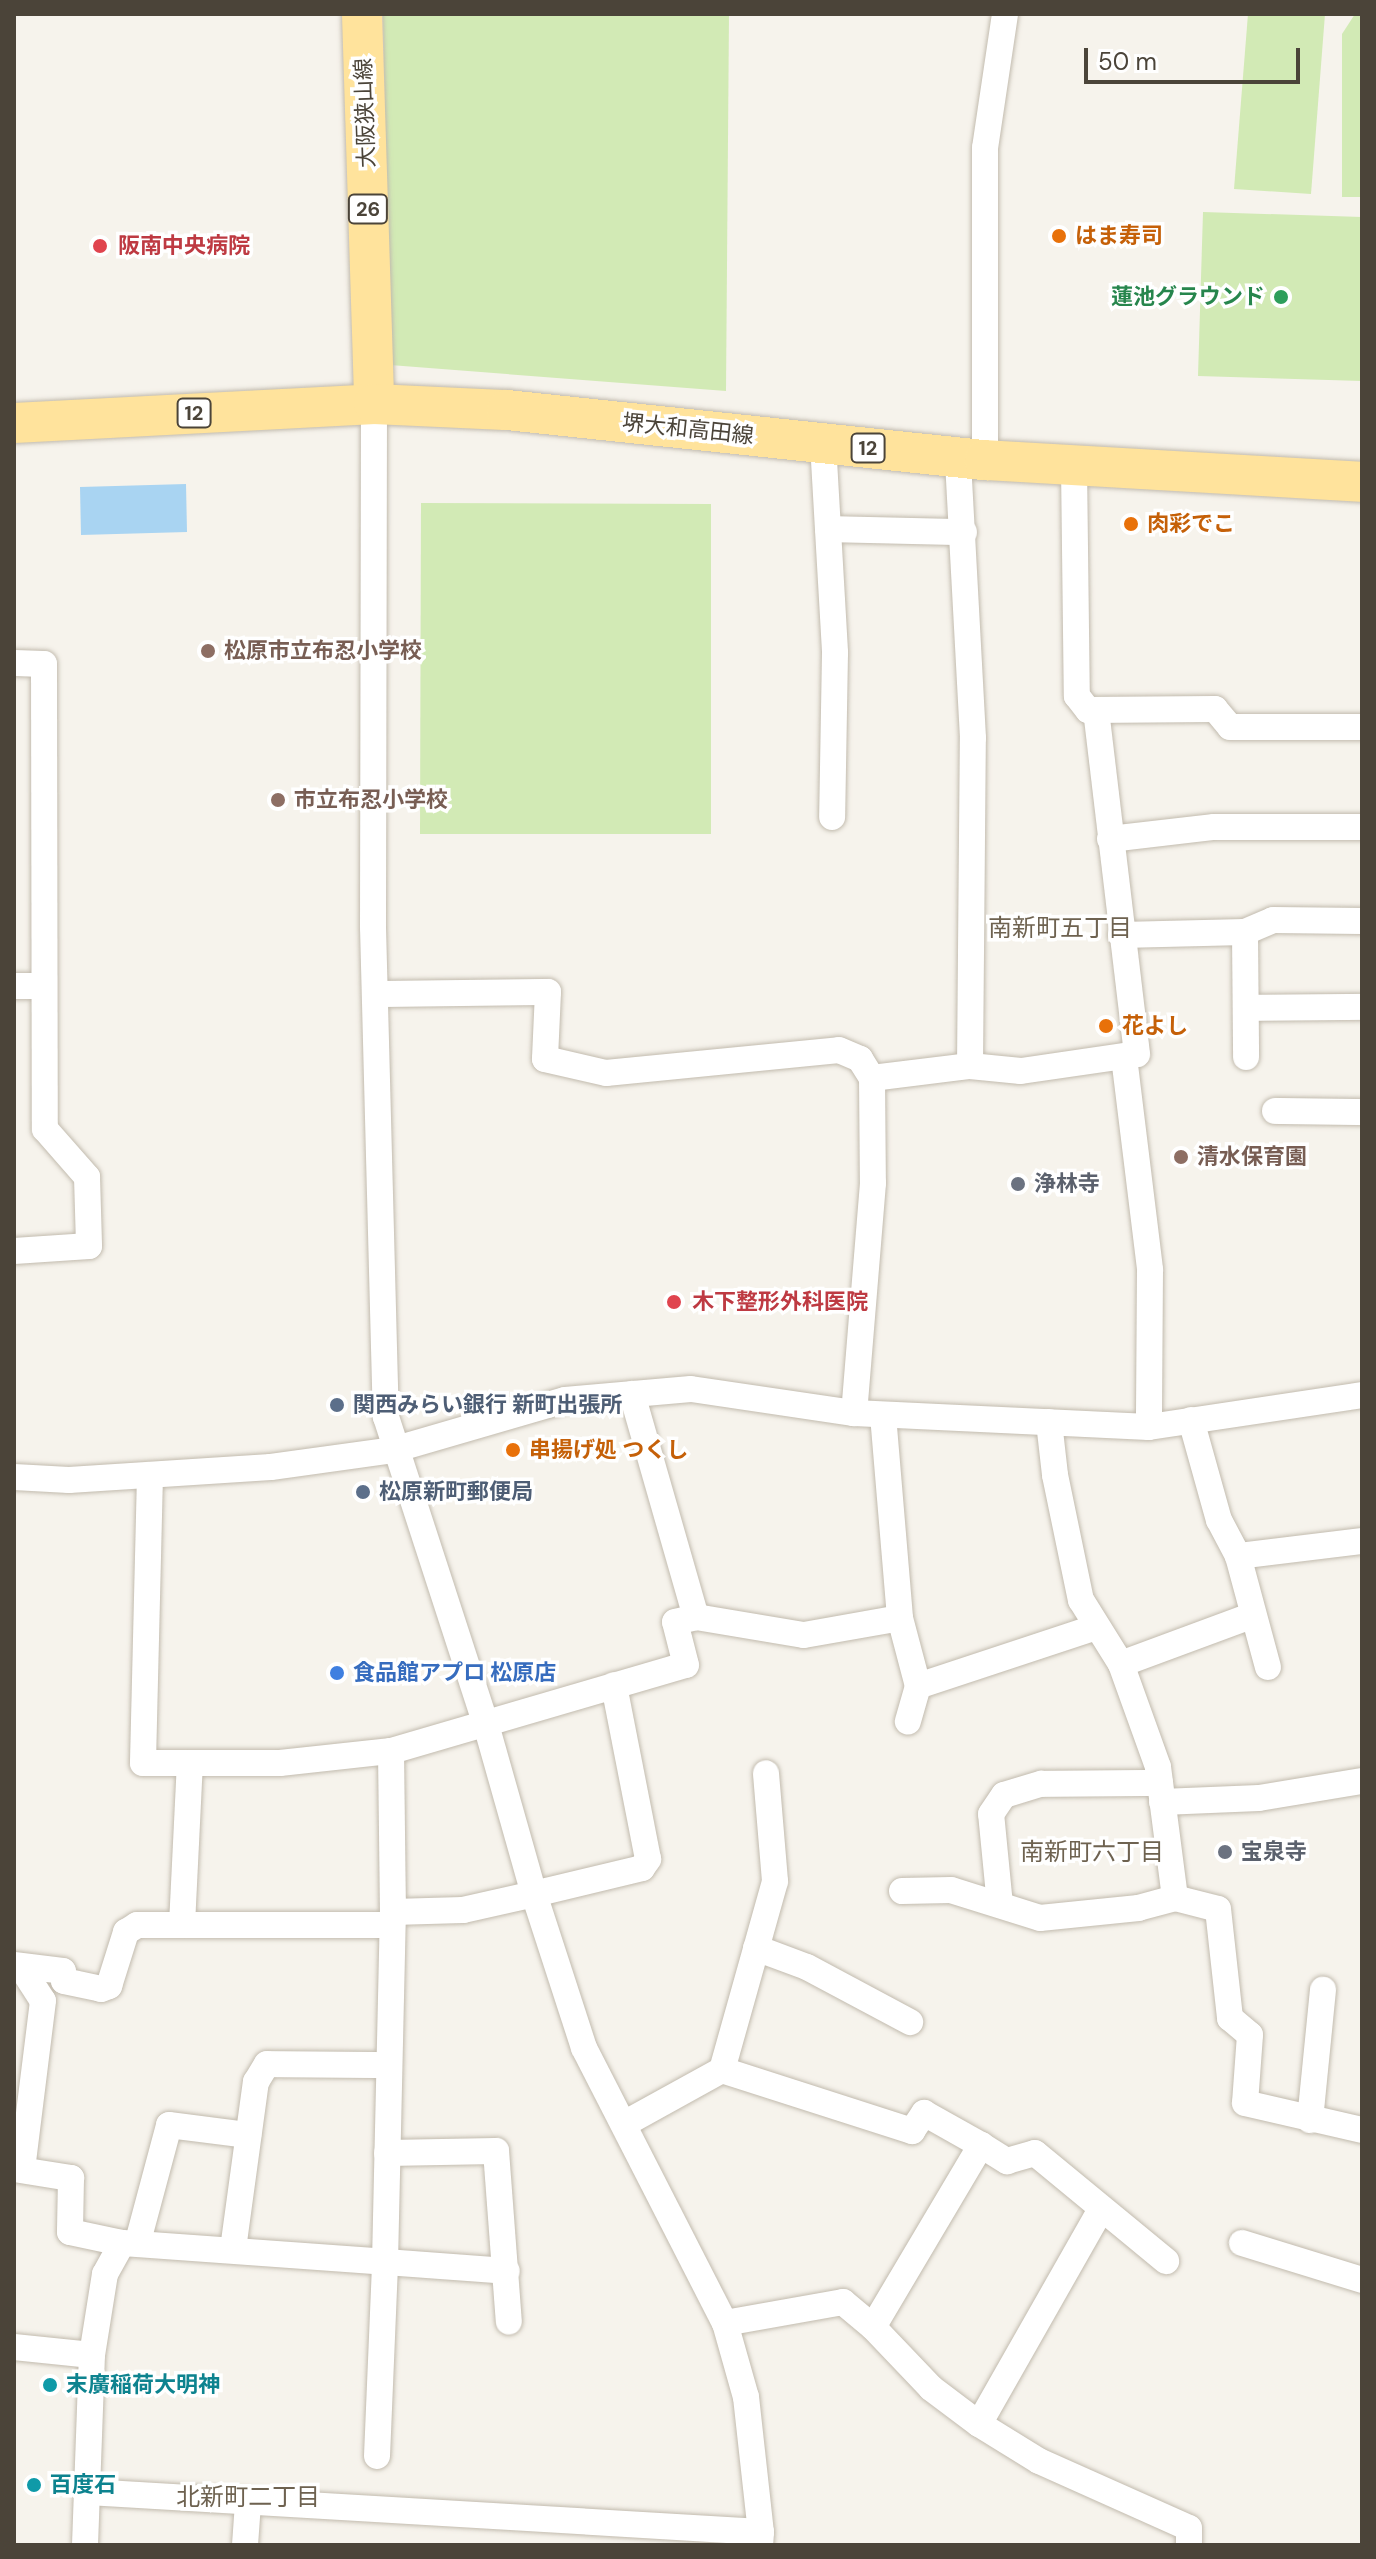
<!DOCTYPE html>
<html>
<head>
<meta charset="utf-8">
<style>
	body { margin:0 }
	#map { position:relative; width:1376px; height:2559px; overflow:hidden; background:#f6f3ec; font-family:"DM Sans","Noto Sans JP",sans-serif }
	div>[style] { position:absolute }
	.green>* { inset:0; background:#d2eab5 }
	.water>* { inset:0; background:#a9d4f2 }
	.roads { filter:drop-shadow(0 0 2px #c2bbae) drop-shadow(0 0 2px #c2bbae) }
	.street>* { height:26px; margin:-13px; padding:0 13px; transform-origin:13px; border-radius:13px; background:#fff }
	.primary>* { height:40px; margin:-20px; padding:0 20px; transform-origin:20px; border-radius:20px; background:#ffe39c }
	.dots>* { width:22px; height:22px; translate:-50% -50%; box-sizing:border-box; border:4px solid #fff; border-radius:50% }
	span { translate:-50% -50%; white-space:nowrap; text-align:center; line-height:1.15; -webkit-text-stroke:7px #fff; paint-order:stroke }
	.shield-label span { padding:2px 6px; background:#fff; border:2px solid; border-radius:6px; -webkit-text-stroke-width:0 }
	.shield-label { font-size:20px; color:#4b4439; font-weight:700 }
	.street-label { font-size:22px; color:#4b4439 }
	.food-label { font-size:22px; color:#c56008; font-weight:700 }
	.left { translate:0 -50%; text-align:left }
	.health-label { font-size:22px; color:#be3a42; font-weight:700 }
	.leisure-label { font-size:22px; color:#27864d; font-weight:700 }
	.right { translate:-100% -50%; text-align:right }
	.education-label { font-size:22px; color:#785e54; font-weight:700 }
	.worship-label { font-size:22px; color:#5b616d; font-weight:700 }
	.service-label { font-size:22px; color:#4e5e75; font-weight:700 }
	.shop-label { font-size:22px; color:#366cbe; font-weight:700 }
	.culture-label { font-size:22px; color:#0d838f; font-weight:700 }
	.neighbourhood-label { font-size:24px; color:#6e6250 }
	.frame { position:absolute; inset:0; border:16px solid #4b4439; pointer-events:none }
	.scale { position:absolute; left:1084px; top:48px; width:216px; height:36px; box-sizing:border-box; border:4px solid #4b4439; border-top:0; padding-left:10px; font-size:24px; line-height:28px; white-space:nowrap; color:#4b4439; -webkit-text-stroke:6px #fff; paint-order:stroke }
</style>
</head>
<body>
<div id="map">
	<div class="green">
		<i style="clip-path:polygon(383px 14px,729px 14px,726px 391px,390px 365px)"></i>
		<i style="clip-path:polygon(1248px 14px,1325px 14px,1311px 194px,1234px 189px)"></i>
		<i style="clip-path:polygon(1355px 14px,1362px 14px,1362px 197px,1342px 197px,1342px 34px)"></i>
		<i style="clip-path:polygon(1203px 212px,1362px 217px,1362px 381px,1198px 376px)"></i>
		<i style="clip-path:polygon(421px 503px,711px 504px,711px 834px,420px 834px)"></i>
	</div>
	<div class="water">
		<i style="clip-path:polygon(186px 484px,187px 532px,81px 535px,80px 487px)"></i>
	</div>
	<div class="roads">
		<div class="street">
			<i style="left:374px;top:404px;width:523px;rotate:90.11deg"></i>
			<i style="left:373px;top:927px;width:490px;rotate:88.5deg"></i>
			<i style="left:386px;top:1417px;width:320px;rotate:72deg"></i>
			<i style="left:485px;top:1721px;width:180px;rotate:74.2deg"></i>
			<i style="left:534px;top:1894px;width:111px;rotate:-13.5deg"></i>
			<i style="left:642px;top:1868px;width:11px;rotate:-56deg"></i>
			<i style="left:648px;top:1859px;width:177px;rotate:-101.1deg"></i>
			<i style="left:823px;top:443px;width:210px;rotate:86.7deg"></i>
			<i style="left:835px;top:653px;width:164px;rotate:91deg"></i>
			<i style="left:985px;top:460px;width:312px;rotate:-90deg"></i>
			<i style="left:985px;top:148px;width:135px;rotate:-81.5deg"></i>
			<i style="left:1074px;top:466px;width:230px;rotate:89.3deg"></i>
			<i style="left:1077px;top:696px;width:18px;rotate:52deg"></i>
			<i style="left:1088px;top:710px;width:127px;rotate:-0.5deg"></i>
			<i style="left:1215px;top:709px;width:23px;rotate:50deg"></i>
			<i style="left:1230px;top:727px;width:132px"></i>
			<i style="left:828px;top:529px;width:136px;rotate:1.3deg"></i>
			<i style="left:14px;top:663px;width:30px;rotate:2deg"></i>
			<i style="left:44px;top:664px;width:465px;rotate:89.9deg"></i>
			<i style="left:45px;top:1129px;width:64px;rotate:48.8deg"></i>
			<i style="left:87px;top:1177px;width:69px;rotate:88.3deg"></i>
			<i style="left:89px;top:1246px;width:75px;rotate:176.2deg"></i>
			<i style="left:1110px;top:839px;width:105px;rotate:-6.6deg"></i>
			<i style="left:1214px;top:827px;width:148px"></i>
			<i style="left:1245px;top:932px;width:125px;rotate:89.5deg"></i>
			<i style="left:1121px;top:935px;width:124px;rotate:-1.4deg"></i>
			<i style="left:1245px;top:932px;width:30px;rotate:-23deg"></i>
			<i style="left:1273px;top:920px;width:89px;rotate:0.6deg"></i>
			<i style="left:14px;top:986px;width:29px"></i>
			<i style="left:376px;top:994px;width:172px;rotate:-0.7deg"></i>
			<i style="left:548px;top:992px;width:67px;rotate:92.6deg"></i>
			<i style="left:545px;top:1059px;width:63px;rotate:12.9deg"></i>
			<i style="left:606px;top:1073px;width:234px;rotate:-5.6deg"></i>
			<i style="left:839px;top:1050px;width:23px;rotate:23deg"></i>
			<i style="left:860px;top:1059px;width:22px;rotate:58deg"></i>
			<i style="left:872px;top:1078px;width:105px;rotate:89.5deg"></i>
			<i style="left:873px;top:1183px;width:231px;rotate:94.7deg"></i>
			<i style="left:1246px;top:1008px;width:116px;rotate:-0.5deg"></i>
			<i style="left:1124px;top:1057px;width:215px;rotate:83deg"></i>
			<i style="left:1150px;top:1270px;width:157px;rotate:90.4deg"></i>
			<i style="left:970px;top:1066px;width:51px;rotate:5.6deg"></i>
			<i style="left:1021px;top:1071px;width:117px;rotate:-8.3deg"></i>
			<i style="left:1137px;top:1054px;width:346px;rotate:-96.8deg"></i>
			<i style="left:872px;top:1078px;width:99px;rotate:-7deg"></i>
			<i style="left:970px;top:1066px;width:328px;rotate:-89.5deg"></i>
			<i style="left:973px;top:738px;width:281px;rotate:-93.1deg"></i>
			<i style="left:1275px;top:1111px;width:87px;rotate:0.7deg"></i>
			<i style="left:632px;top:1394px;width:232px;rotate:74deg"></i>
			<i style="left:696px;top:1617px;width:109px;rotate:9.5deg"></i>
			<i style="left:804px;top:1635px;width:97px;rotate:-10deg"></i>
			<i style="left:883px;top:1415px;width:204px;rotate:85.2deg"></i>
			<i style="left:900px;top:1618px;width:70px;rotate:75.2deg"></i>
			<i style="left:918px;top:1686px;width:37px;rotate:106deg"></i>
			<i style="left:1191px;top:1420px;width:104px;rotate:74.4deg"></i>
			<i style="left:1219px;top:1520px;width:41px;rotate:62.2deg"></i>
			<i style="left:1238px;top:1556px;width:115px;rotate:74.9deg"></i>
			<i style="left:1049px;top:1422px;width:53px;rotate:83.5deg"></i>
			<i style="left:1055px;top:1475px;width:128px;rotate:78.3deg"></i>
			<i style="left:1081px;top:1600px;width:75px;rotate:58deg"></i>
			<i style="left:1121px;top:1664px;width:109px;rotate:70.2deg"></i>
			<i style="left:1158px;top:1767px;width:132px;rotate:82.6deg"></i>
			<i style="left:1175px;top:1898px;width:44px;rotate:14.3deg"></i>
			<i style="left:1218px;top:1909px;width:110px;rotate:83.7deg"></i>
			<i style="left:1230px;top:2018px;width:26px;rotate:40deg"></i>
			<i style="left:1250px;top:2035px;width:68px;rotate:94.2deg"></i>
			<i style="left:1245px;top:2103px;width:120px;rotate:13deg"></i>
			<i style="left:150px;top:1475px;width:288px;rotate:91.4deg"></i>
			<i style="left:143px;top:1763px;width:137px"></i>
			<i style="left:280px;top:1763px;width:112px;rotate:-6.2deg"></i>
			<i style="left:391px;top:1751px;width:307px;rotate:-16.3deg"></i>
			<i style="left:686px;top:1665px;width:44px;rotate:-104.3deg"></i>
			<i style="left:675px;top:1622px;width:22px;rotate:-13deg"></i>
			<i style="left:14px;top:1477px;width:55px;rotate:3.1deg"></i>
			<i style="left:69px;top:1480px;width:202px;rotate:-3.7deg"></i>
			<i style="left:271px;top:1467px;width:123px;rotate:-7.9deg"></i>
			<i style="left:393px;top:1450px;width:179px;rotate:-16.2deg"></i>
			<i style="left:565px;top:1400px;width:126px;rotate:-5deg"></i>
			<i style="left:691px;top:1389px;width:165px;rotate:8.4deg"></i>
			<i style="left:854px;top:1413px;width:295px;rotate:2.7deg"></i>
			<i style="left:1149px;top:1427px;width:215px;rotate:-8.5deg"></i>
			<i style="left:1238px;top:1556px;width:125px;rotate:-6.9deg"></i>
			<i style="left:1121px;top:1664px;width:139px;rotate:-20.3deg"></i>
			<i style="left:918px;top:1686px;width:188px;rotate:-18.3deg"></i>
			<i style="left:391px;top:1751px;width:161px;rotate:89.3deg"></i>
			<i style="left:1162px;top:1802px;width:97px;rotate:-2.4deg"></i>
			<i style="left:1259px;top:1798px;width:104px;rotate:-9.4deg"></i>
			<i style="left:902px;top:1891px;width:49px;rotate:-1.2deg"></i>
			<i style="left:951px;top:1890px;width:93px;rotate:17.5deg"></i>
			<i style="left:1040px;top:1918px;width:99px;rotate:-5.8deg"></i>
			<i style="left:1138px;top:1908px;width:38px;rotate:-15deg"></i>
			<i style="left:1000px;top:1905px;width:91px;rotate:-95.6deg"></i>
			<i style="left:991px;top:1814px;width:23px;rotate:-56deg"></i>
			<i style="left:1004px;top:1795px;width:39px;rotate:-17deg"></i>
			<i style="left:1041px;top:1784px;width:119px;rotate:-0.5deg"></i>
			<i style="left:182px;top:1925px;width:162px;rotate:-87.2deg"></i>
			<i style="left:756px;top:1948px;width:54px;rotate:20.4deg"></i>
			<i style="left:807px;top:1967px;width:117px;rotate:28.1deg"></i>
			<i style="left:14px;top:1965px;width:49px;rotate:7deg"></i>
			<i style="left:63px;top:1971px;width:10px;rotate:84deg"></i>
			<i style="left:64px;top:1981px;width:38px;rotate:12deg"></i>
			<i style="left:101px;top:1989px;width:9px;rotate:-21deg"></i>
			<i style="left:109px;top:1986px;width:57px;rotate:-72.5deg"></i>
			<i style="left:126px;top:1932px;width:13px;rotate:-32deg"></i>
			<i style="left:137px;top:1925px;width:255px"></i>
			<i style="left:21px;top:1967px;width:40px;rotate:57.1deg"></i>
			<i style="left:43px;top:2001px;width:170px;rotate:97.1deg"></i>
			<i style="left:722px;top:2070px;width:196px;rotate:-74.3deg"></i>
			<i style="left:775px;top:1881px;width:108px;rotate:-94.8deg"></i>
			<i style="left:1310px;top:2120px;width:131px;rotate:-84.3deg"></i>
			<i style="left:624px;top:2124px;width:112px;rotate:-28.9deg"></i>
			<i style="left:722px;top:2070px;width:200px;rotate:17.8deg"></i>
			<i style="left:912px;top:2131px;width:22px;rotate:-56deg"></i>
			<i style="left:924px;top:2113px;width:65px;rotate:29.3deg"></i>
			<i style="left:387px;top:2153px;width:109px;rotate:-1.1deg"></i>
			<i style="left:496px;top:2151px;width:171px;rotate:85.7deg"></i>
			<i style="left:14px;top:2169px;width:58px;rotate:9deg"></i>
			<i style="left:71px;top:2178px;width:54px;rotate:91.1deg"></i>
			<i style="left:70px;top:2232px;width:53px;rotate:11.9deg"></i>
			<i style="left:1100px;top:2211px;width:245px;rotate:119.6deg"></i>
			<i style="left:979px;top:2424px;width:70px;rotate:31.7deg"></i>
			<i style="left:1039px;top:2461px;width:164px;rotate:24.1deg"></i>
			<i style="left:1189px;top:2528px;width:17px;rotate:90deg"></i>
			<i style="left:138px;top:2241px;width:120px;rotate:-75deg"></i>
			<i style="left:169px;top:2125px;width:80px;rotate:7.2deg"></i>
			<i style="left:1242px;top:2243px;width:126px;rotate:17.1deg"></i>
			<i style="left:233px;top:2249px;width:169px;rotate:-82.2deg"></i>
			<i style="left:256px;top:2082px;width:21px;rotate:-59deg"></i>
			<i style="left:267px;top:2064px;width:122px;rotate:0.5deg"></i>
			<i style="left:725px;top:2323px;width:77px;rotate:74.2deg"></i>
			<i style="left:746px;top:2397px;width:136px;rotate:83.7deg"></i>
			<i style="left:873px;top:2327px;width:84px;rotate:46.4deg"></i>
			<i style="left:931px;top:2388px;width:60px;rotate:36.9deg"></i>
			<i style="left:14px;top:2347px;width:78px;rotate:5.9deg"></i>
			<i style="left:92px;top:2355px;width:82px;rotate:-80.9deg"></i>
			<i style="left:105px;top:2274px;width:35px;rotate:-61deg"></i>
			<i style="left:122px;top:2243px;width:264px;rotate:4.1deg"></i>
			<i style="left:385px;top:2262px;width:350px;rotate:-88.7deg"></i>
			<i style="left:393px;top:1912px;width:70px;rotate:-1.6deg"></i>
			<i style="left:463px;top:1910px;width:73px;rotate:-12.7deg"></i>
			<i style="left:534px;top:1894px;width:162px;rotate:72deg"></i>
			<i style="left:584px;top:2048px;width:309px;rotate:62.9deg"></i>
			<i style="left:725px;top:2323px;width:120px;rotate:-10.1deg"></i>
			<i style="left:843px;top:2302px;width:39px;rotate:40deg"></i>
			<i style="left:873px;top:2327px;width:212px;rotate:-59.3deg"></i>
			<i style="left:981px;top:2145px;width:31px;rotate:32deg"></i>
			<i style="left:1007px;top:2161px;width:29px;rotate:-16deg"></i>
			<i style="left:1035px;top:2153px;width:170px;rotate:39.5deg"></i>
			<i style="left:377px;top:2456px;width:194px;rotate:-87.6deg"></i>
			<i style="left:385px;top:2262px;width:122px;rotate:4.2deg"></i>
			<i style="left:88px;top:2492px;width:674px;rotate:3.4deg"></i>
			<i style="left:761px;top:2532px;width:13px;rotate:94deg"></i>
			<i style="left:85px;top:2545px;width:190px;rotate:-87.9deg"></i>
			<i style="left:245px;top:2545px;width:42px;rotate:-85.9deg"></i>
		</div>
		<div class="primary">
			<i style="left:362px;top:14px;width:390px;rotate:88.2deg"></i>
			<i style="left:14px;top:423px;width:361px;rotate:-3deg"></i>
			<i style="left:374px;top:404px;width:133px;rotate:2.6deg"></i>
			<i style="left:507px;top:410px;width:481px;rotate:6deg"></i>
			<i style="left:985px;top:460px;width:378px;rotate:3.3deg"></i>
		</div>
	</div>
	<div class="dots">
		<i style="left:1059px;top:236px;background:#e8710a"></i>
		<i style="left:100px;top:246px;background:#e0444e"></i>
		<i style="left:1281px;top:297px;background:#2e9e5b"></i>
		<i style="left:1131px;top:524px;background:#e8710a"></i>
		<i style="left:208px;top:651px;background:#8d6e63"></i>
		<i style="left:278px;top:800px;background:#8d6e63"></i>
		<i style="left:1106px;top:1026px;background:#e8710a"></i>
		<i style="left:1181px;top:1157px;background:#8d6e63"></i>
		<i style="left:1018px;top:1184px;background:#6b7280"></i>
		<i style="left:674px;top:1302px;background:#e0444e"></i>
		<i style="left:337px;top:1405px;background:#5c6f8a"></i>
		<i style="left:513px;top:1450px;background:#e8710a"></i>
		<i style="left:363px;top:1492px;background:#5c6f8a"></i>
		<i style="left:337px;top:1673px;background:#3f7fe0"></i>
		<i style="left:1225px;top:1852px;background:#6b7280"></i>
		<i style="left:50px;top:2385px;background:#0f9aa8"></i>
		<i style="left:34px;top:2485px;background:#0f9aa8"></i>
	</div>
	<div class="shield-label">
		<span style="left:368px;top:209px">26</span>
		<span style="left:194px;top:413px">12</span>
		<span style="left:868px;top:448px">12</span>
	</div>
	<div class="street-label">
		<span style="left:365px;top:113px;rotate:-92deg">大阪狭山線</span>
		<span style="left:688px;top:429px;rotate:6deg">堺大和高田線</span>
	</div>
	<div class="food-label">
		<span class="left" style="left:1075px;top:236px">はま寿司</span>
		<span class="left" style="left:1147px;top:524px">肉彩でこ</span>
		<span class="left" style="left:1122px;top:1026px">花よし</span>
		<span class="left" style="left:529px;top:1450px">串揚げ処 つくし</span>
	</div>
	<div class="health-label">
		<span class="left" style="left:118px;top:246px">阪南中央病院</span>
		<span class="left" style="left:692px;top:1302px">木下整形外科医院</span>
	</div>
	<div class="leisure-label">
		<span class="right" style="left:1265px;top:297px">蓮池グラウンド</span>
	</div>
	<div class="education-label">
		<span class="left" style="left:224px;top:651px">松原市立布忍小学校</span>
		<span class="left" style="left:294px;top:800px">市立布忍小学校</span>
		<span class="left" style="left:1197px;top:1157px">清水保育園</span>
	</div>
	<div class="worship-label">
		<span class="left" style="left:1034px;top:1184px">浄林寺</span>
		<span class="left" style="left:1241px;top:1852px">宝泉寺</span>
	</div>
	<div class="service-label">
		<span class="left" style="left:353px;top:1405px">関西みらい銀行 新町出張所</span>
		<span class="left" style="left:379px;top:1492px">松原新町郵便局</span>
	</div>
	<div class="shop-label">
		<span class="left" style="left:353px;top:1673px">食品館アプロ 松原店</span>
	</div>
	<div class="culture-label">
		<span class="left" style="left:66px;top:2385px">末廣稲荷大明神</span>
		<span class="left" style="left:50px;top:2485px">百度石</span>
	</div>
	<div class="neighbourhood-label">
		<span style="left:1060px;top:928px">南新町五丁目</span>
		<span style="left:1092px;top:1852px">南新町六丁目</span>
		<span style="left:248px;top:2497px">北新町二丁目</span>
	</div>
	<div class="frame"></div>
	<div class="scale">50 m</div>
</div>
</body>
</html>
